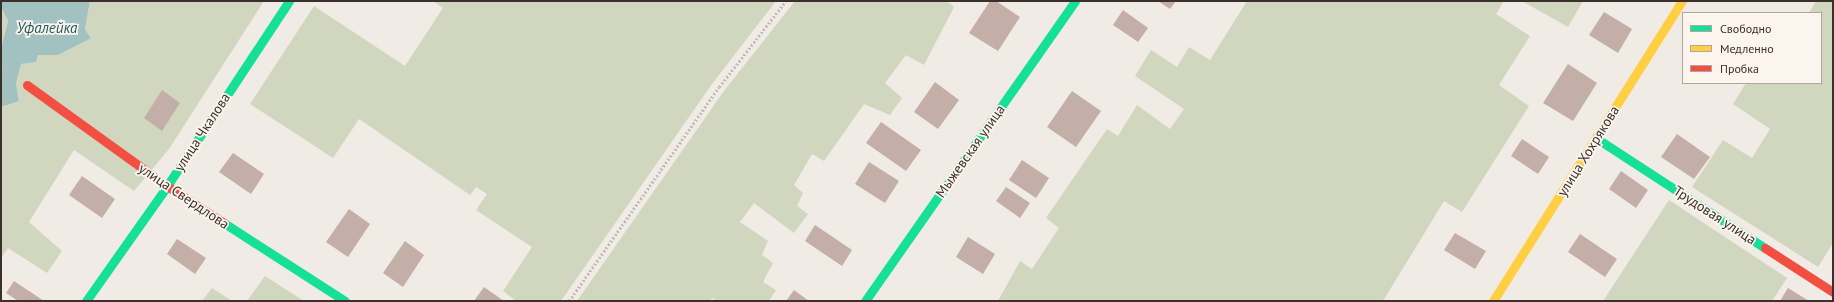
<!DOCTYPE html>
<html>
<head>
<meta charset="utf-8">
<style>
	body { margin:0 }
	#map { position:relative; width:1834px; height:302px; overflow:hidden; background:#f0ebe5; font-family:"PT Sans",sans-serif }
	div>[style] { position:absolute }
	.green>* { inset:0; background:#d1d6bf }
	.water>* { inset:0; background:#a1c2c1 }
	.building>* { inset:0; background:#c3afa7 }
	.path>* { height:2.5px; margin-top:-1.25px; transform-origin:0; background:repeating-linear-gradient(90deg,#c2bbb6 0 2px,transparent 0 4px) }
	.fast>* { height:9px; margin:-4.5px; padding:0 4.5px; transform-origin:4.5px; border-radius:4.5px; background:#16e098 }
	.slow>* { height:9px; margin:-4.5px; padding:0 4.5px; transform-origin:4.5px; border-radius:4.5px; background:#ffcf43 }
	.jam>* { height:9px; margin:-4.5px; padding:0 4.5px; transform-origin:4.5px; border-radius:4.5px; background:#f24e42 }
	span { translate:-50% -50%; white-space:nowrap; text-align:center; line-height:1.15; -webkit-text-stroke:3.5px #fbf5ee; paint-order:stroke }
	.street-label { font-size:14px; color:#3b302b }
	.water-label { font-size:15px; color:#1f5a5e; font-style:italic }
	.frame { position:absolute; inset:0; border:2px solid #3b302b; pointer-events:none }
	.legend { position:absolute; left:1682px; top:12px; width:140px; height:72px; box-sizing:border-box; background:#fbf5ee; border:1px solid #aea6a0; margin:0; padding:5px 7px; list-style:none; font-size:12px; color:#3b302b }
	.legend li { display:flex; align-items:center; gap:8px; height:20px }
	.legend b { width:20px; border:1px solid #aea6a0 }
</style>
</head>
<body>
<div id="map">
	<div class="green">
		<i style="clip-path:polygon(90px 1px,264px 1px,169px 149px,134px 191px,74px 150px,29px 222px,62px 251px,47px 273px,8px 248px,1px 258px,1px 107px,19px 101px,16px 84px,21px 64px,36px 62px,38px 55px,58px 55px,91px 37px,85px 29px)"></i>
		<i style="clip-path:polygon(433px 1px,776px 1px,712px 84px,561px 301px,516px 301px,503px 291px,532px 247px,476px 210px,487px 194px,476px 187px,470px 195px,359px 119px,333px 158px,250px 104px,314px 6px,405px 66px,443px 8px)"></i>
		<i style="clip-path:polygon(795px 1px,947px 1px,954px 7px,924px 65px,906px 55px,885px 83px,902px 98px,890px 115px,864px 104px,824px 161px,812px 154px,794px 185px,803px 193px,797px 206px,808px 214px,794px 233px,754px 203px,740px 222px,768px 241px,762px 255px,773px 263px,763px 282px,776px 290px,769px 301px,717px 301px,712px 298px,710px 301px,577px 301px,724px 91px)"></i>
		<i style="clip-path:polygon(1247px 1px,1504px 1px,1496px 14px,1530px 36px,1499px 85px,1529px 106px,1462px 212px,1444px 201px,1383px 301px,998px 301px,1020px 261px,1032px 269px,1059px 228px,1046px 218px,1107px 129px,1118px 136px,1137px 105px,1170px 129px,1184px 109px,1135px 76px,1151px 50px,1177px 67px,1189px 47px,1210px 60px)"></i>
		<i style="clip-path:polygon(1522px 1px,1583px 1px,1568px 27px)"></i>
		<i style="clip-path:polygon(1816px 1px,1833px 1px,1833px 243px,1818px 267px,1692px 187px,1723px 140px,1752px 158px,1770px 129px,1733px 104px,1746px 83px,1821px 83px,1821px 13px,1809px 13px)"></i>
		<i style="clip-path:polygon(1px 7px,8px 21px,1px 49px)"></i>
		<i style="clip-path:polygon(1669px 200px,1787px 278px,1772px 301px,1603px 301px)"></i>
		<i style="clip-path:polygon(265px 276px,304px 301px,247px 301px)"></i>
		<i style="clip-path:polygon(212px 288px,232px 301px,202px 301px)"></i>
	</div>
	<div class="water">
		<i style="clip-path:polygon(1px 1px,90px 1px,85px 29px,91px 38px,58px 55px,38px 55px,36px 62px,21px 64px,16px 84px,19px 101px,1px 107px,1px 49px,8px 21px,1px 7px)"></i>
	</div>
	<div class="building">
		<i style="clip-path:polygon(990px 1px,996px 1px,1020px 17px,998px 51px,969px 33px)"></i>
		<i style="clip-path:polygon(1158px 1px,1176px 1px,1170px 9px)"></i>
		<i style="clip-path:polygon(1123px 10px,1148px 28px,1138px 42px,1113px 25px)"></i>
		<i style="clip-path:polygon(1604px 12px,1632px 29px,1618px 53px,1589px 35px)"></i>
		<i style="clip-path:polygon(1568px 64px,1597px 83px,1573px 121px,1543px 103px)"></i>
		<i style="clip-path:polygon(935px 82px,959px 100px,938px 129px,914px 112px)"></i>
		<i style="clip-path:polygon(162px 90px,180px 103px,162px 131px,144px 118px)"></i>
		<i style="clip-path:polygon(1072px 91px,1101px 111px,1076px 147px,1047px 127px)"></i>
		<i style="clip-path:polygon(881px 122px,921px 150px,906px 171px,866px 143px)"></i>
		<i style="clip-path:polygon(1677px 134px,1710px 157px,1694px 179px,1661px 157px)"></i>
		<i style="clip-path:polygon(1522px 139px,1549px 157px,1538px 174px,1511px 156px)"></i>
		<i style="clip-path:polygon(233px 153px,264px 174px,251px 194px,219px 172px)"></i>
		<i style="clip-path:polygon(1022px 160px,1049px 178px,1036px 198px,1009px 180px)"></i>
		<i style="clip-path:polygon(869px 162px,899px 181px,885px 203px,855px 184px)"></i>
		<i style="clip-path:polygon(1621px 171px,1648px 190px,1636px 208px,1609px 189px)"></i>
		<i style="clip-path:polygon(82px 176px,115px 199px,102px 218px,69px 195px)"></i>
		<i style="clip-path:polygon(1006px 187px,1030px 203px,1020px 218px,996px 201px)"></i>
		<i style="clip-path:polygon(349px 209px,370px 224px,348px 257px,326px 242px)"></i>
		<i style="clip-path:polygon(815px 225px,852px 250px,842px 266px,805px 241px)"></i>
		<i style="clip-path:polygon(1455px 233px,1486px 251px,1475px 269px,1444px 250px)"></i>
		<i style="clip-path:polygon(1580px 234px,1617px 259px,1605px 277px,1568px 252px)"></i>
		<i style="clip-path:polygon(968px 237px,995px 254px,983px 274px,956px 257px)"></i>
		<i style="clip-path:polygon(177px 239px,206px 258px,195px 274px,167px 254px)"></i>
		<i style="clip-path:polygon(405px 241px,424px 255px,403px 287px,383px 273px)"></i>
		<i style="clip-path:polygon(14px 281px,44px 301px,18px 301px,6px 293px)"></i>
		<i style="clip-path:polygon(484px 287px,504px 301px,474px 301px)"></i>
		<i style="clip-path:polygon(1788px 288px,1809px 301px,1780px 301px)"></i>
		<i style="clip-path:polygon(794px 290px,809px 301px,786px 301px)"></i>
	</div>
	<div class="path">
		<i style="left:1px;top:66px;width:10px;rotate:37deg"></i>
		<i style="left:569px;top:301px;width:261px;rotate:-55deg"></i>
		<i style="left:719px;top:87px;width:109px;rotate:-52.1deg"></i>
	</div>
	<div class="fast">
		<i style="left:1596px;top:138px;width:202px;rotate:33.1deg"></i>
		<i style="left:224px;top:223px;width:144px;rotate:32.8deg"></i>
		<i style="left:86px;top:301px;width:141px;rotate:-54.8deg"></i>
		<i style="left:167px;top:186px;width:222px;rotate:-56.6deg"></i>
		<i style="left:865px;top:301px;width:366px;rotate:-55deg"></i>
	</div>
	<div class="slow">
		<i style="left:1493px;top:301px;width:355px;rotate:-57.8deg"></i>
	</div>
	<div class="jam">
		<i style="left:27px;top:85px;width:173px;rotate:35.8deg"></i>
		<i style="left:167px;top:186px;width:68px;rotate:33deg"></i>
		<i style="left:1765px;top:248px;width:81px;rotate:32.9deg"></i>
	</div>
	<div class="street-label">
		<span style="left:202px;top:132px;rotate:-57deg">улица Чкалова</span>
		<span style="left:970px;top:151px;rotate:-55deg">Мыжевская улица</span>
		<span style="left:1588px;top:151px;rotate:-58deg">улица Хохрякова</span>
		<span style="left:184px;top:196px;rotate:34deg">улица Свердлова</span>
		<span style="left:1715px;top:215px;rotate:33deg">Трудовая улица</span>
	</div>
	<div class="water-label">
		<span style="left:47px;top:28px">Уфалейка</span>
	</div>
	<div class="frame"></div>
	<ul class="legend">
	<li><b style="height:5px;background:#16e098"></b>Свободно</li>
	<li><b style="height:5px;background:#ffcf43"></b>Медленно</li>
	<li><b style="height:5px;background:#f24e42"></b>Пробка</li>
	</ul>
</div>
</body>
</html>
